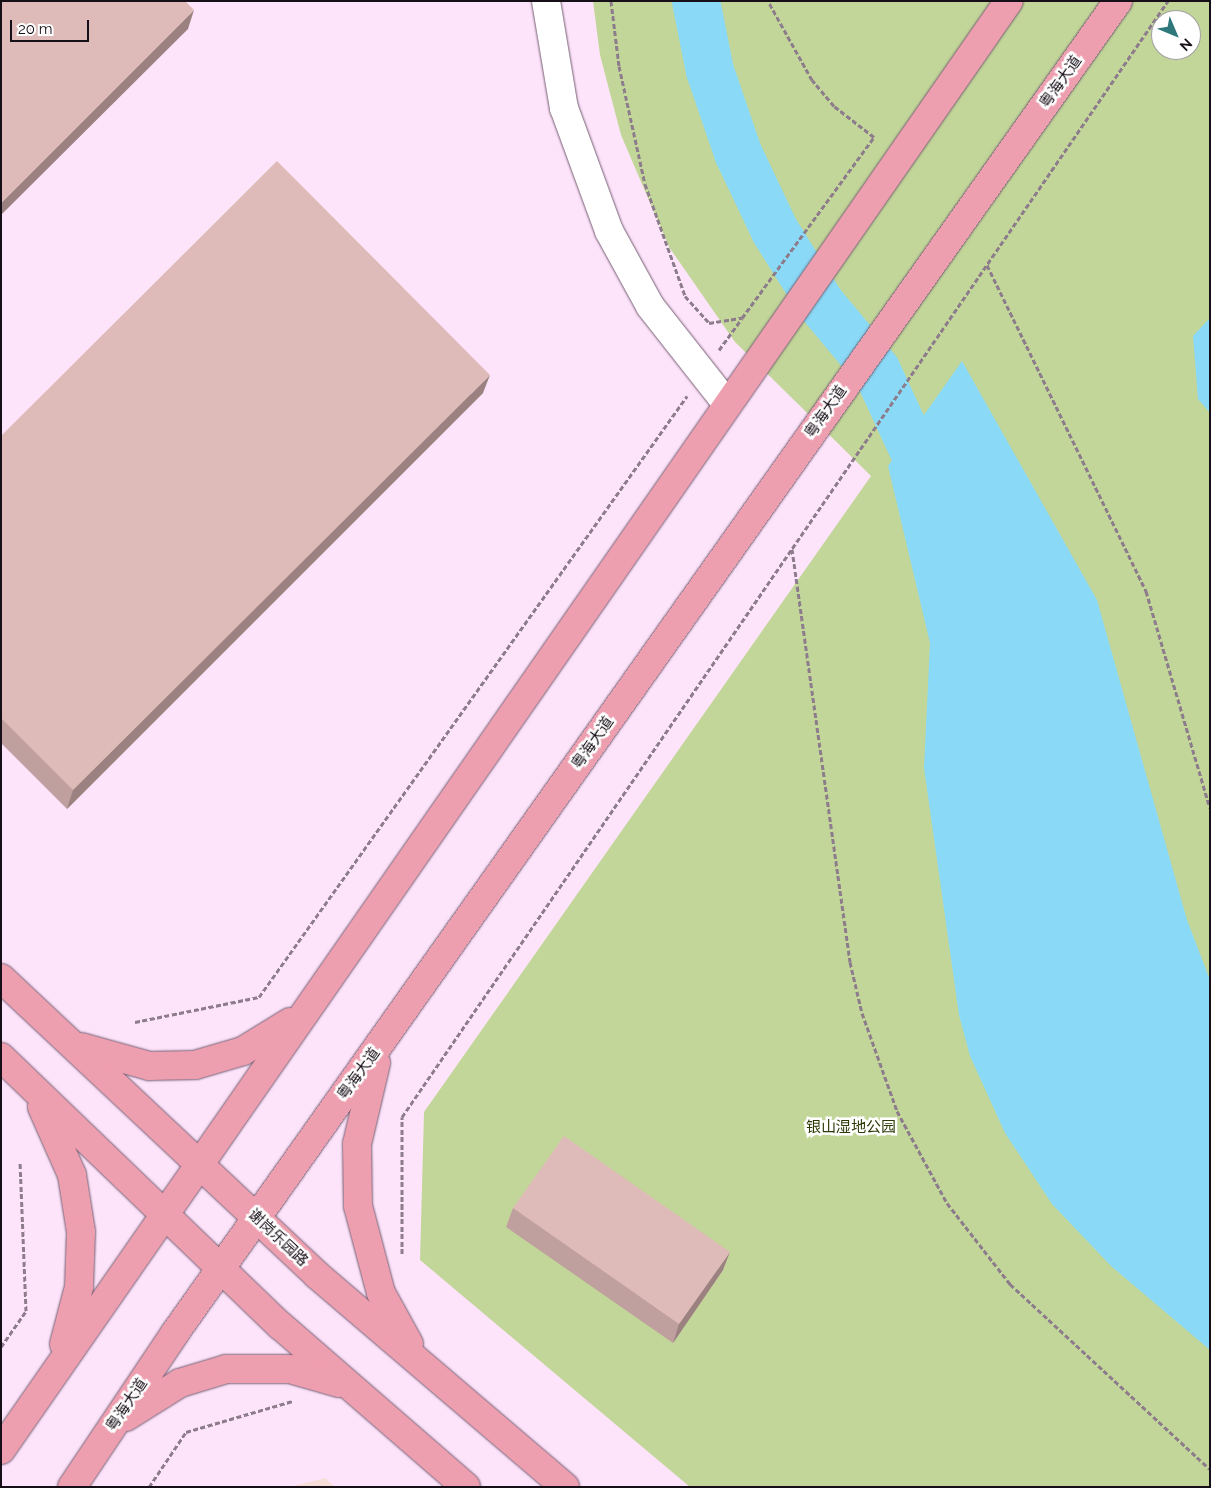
<!DOCTYPE html>
<html>
<head>
<meta charset="utf-8">
<style>
	body { margin:0 }
	#map { position:relative; width:1211px; height:1488px; overflow:hidden; background:#fee4fb; font-family:Raleway,"Noto Sans SC",sans-serif }
	div>[style] { position:absolute }
	.industrial>* { inset:0; background:#f7ddd7 }
	.green>* { inset:0; background:#c3d699 }
	.water>* { inset:0; background:#89d9f7 }
	.river>* { height:48px; margin:-24px; padding:0 24px; transform-origin:24px; border-radius:24px; background:#89d9f7 }
	.path>* { height:3px; margin-top:-1.5px; transform-origin:0; background:repeating-linear-gradient(90deg,#8d7c8b 0 5px,transparent 0 7.5px) }
	.roads { filter:drop-shadow(0 0 1px #745e72) drop-shadow(0 0 1px #745e72) }
	.minor>* { height:28px; margin:-14px; padding:0 14px; transform-origin:14px; border-radius:14px; background:#fff }
	.major>* { height:28px; margin:-14px; padding:0 14px; transform-origin:14px; border-radius:14px; background:#ed9eaf }
	.wall>* { inset:0; background:#bfa09e }
	.shaded-wall>* { inset:0; background:#9b8281 }
	.building>* { inset:0; background:#debab8 }
	span { translate:-50% -50%; white-space:nowrap; text-align:center; line-height:1.15; -webkit-text-stroke:5px #fff; paint-order:stroke }
	.street-label { font-size:15px; color:#170f17 }
	.park-label { font-size:15px; color:#2e3908 }
	.frame { position:absolute; inset:0; border:2px solid #170f17; pointer-events:none }
	.north { position:absolute; left:1151px; top:10px; width:50px; height:50px; box-sizing:border-box; background:#fff; border:1px solid #a29fa2; border-radius:50%; rotate:135deg; font-size:14px; font-weight:700; line-height:20px; text-align:center; color:#170f17 }
	.north::after { content:''; display:block; margin:auto; width:18px; height:22px; background:#2e787c; clip-path:polygon(50% 0,100% 100%,50% 72%,0 100%) }
	.scale { position:absolute; left:10px; top:20px; width:79px; height:22px; box-sizing:border-box; border:2px solid #170f17; border-top:0; padding-left:6px; font-size:15px; line-height:18px; white-space:nowrap; color:#170f17; -webkit-text-stroke:4px #fff; paint-order:stroke }
</style>
</head>
<body>
<div id="map">
	<div class="industrial">
		<i style="clip-path:polygon(325px 1478px,335px 1487px,290px 1487px)"></i>
	</div>
	<div class="green">
		<i style="clip-path:polygon(evenodd,593px 1px,1210px 1px,1210px 1487px,690px 1487px,420px 1260px,424px 1112px,871px 476px,735px 342px,669px 247px,621px 135px,600px 55px,593px 1px,1161px 20px,1191px 20px,1191px 50px,1161px 50px,1161px 20px)"></i>
	</div>
	<div class="water">
		<i style="clip-path:polygon(1210px 318px,1210px 413px,1198px 399px,1193px 336px)"></i>
		<i style="clip-path:polygon(962px 361px,1097px 600px,1187px 920px,1210px 980px,1210px 1350px,1111px 1266px,1052px 1204px,1005px 1133px,970px 1056px,959px 1015px,924px 768px,930px 643px,888px 466px)"></i>
	</div>
	<div class="river">
		<i style="left:696px;top:1px;width:71px;rotate:78.7deg"></i>
		<i style="left:710px;top:71px;width:87px;rotate:71.1deg"></i>
		<i style="left:738px;top:153px;width:86px;rotate:64.6deg"></i>
		<i style="left:775px;top:231px;width:86px;rotate:57.8deg"></i>
		<i style="left:821px;top:304px;width:87px;rotate:50.1deg"></i>
		<i style="left:877px;top:371px;width:139px;rotate:65.3deg"></i>
	</div>
	<div class="path">
		<i style="left:611px;top:1px;width:65px;rotate:83deg"></i>
		<i style="left:619px;top:66px;width:121px;rotate:77.6deg"></i>
		<i style="left:645px;top:184px;width:119px;rotate:70.3deg"></i>
		<i style="left:685px;top:296px;width:36px;rotate:48deg"></i>
		<i style="left:709px;top:323px;width:33px;rotate:-9deg"></i>
		<i style="left:742px;top:318px;width:224px;rotate:-53.9deg"></i>
		<i style="left:874px;top:137px;width:51px;rotate:-142.2deg"></i>
		<i style="left:834px;top:106px;width:34px;rotate:-130deg"></i>
		<i style="left:812px;top:80px;width:90px;rotate:-119.1deg"></i>
		<i style="left:987px;top:265px;width:363px;rotate:64deg"></i>
		<i style="left:1146px;top:591px;width:226px;rotate:73.6deg"></i>
		<i style="left:719px;top:350px;width:39px;rotate:-54deg"></i>
		<i style="left:792px;top:549px;width:417px;rotate:82deg"></i>
		<i style="left:850px;top:962px;width:52px;rotate:76.8deg"></i>
		<i style="left:862px;top:1013px;width:104px;rotate:70.3deg"></i>
		<i style="left:897px;top:1111px;width:105px;rotate:61.5deg"></i>
		<i style="left:947px;top:1203px;width:103px;rotate:52.1deg"></i>
		<i style="left:1010px;top:1284px;width:272px;rotate:42.8deg"></i>
		<i style="left:135px;top:1022px;width:126px;rotate:-11.4deg"></i>
		<i style="left:259px;top:997px;width:738px;rotate:-54.54deg"></i>
		<i style="left:402px;top:1254px;width:137px;rotate:-90deg"></i>
		<i style="left:402px;top:1117px;width:1354px;rotate:-55.54deg"></i>
		<i style="left:1px;top:1347px;width:44px;rotate:-55.2deg"></i>
		<i style="left:26px;top:1311px;width:148px;rotate:-92.3deg"></i>
		<i style="left:149px;top:1487px;width:66px;rotate:-56.1deg"></i>
		<i style="left:186px;top:1432px;width:111px;rotate:-16.2deg"></i>
	</div>
	<div class="roads">
		<div class="minor">
			<i style="left:546px;top:1px;width:109px;rotate:80.5deg"></i>
			<i style="left:564px;top:108px;width:131px;rotate:69.9deg"></i>
			<i style="left:609px;top:231px;width:85px;rotate:61.3deg"></i>
			<i style="left:650px;top:306px;width:125px;rotate:51.8deg"></i>
		</div>
		<div class="major">
			<i style="left:1px;top:978px;width:434px;rotate:43.2deg"></i>
			<i style="left:317px;top:1275px;width:326px;rotate:40.5deg"></i>
			<i style="left:81px;top:1047px;width:71px;rotate:15.6deg"></i>
			<i style="left:149px;top:1066px;width:46px;rotate:-1.2deg"></i>
			<i style="left:195px;top:1065px;width:50px;rotate:-16.3deg"></i>
			<i style="left:243px;top:1051px;width:55px;rotate:-31.7deg"></i>
			<i style="left:1px;top:1057px;width:388px;rotate:43.9deg"></i>
			<i style="left:281px;top:1326px;width:245px;rotate:41deg"></i>
			<i style="left:376px;top:1063px;width:83px;rotate:103.2deg"></i>
			<i style="left:357px;top:1144px;width:62px;rotate:89.1deg"></i>
			<i style="left:358px;top:1206px;width:90px;rotate:75.2deg"></i>
			<i style="left:381px;top:1293px;width:58px;rotate:61.2deg"></i>
			<i style="left:42px;top:1107px;width:74px;rotate:66.2deg"></i>
			<i style="left:72px;top:1175px;width:58px;rotate:81deg"></i>
			<i style="left:81px;top:1232px;width:55px;rotate:92.1deg"></i>
			<i style="left:79px;top:1287px;width:59px;rotate:104.7deg"></i>
			<i style="left:126px;top:1417px;width:64px;rotate:-32.2deg"></i>
			<i style="left:180px;top:1383px;width:48px;rotate:-16.9deg"></i>
			<i style="left:226px;top:1369px;width:64px"></i>
			<i style="left:290px;top:1369px;width:51px;rotate:15.9deg"></i>
			<i style="left:1px;top:1450px;width:1765px;rotate:-55.18deg"></i>
			<i style="left:72px;top:1487px;width:185px;rotate:-56.2deg"></i>
			<i style="left:175px;top:1333px;width:1632px;rotate:-54.7deg"></i>
		</div>
	</div>
	<div class="wall">
		<i style="clip-path:polygon(483px 393px,67px 809px,1px 743px,1px 436px)"></i>
		<i style="clip-path:polygon(513px 1208px,723px 1270px,673px 1343px,506px 1227px)"></i>
	</div>
	<div class="shaded-wall">
		<i style="clip-path:polygon(194px 10px,188px 29px,1px 215px,1px 203px)"></i>
		<i style="clip-path:polygon(490px 375px,483px 393px,67px 809px,73px 790px)"></i>
		<i style="clip-path:polygon(730px 1252px,723px 1270px,673px 1343px,679px 1324px)"></i>
	</div>
	<div class="building">
		<i style="clip-path:polygon(1px 1px,185px 1px,194px 10px,1px 203px)"></i>
		<i style="clip-path:polygon(277px 161px,490px 375px,73px 790px,1px 718px,1px 436px)"></i>
		<i style="clip-path:polygon(564px 1136px,730px 1252px,679px 1324px,513px 1208px)"></i>
	</div>
	<div class="street-label">
		<span style="left:1061px;top:82px;rotate:-55deg">粤海大道</span>
		<span style="left:826px;top:412px;rotate:-55deg">粤海大道</span>
		<span style="left:593px;top:743px;rotate:-55deg">粤海大道</span>
		<span style="left:359px;top:1074px;rotate:-54deg">粤海大道</span>
		<span style="left:278px;top:1238px;rotate:43deg">谢岗乐园路</span>
		<span style="left:127px;top:1405px;rotate:-56deg">粤海大道</span>
	</div>
	<div class="park-label">
		<span style="left:851px;top:1128px">银山湿地公园</span>
	</div>
	<div class="frame"></div>
	<div class="north">N</div>
	<div class="scale">20 m</div>
</div>
</body>
</html>
